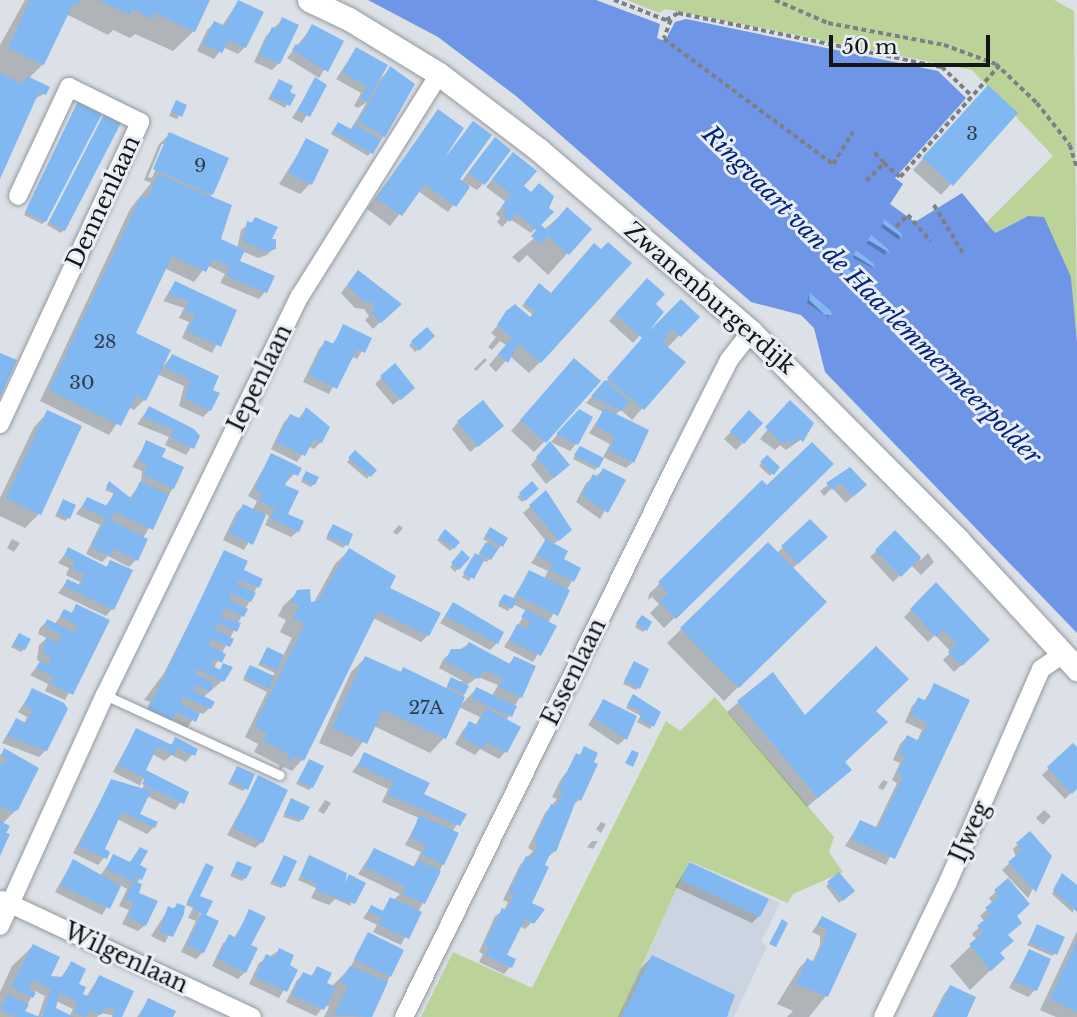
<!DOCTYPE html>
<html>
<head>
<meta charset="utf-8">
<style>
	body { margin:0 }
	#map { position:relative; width:1077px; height:1017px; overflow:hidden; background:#dbe1e6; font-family:"Libre Baskerville",serif }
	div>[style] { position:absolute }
	.built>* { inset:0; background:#cbd5e1 }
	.green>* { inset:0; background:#bbd399 }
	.water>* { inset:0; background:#6e95e6 }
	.shadow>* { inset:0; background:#0003 }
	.building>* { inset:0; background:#81b8f2 }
	.path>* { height:3.5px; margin-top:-1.75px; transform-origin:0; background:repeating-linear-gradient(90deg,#7c8084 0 5px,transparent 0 8.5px) }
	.roads { filter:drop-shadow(0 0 2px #93989e) drop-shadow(0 0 2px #93989e) }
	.service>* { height:9px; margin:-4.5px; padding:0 4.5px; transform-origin:4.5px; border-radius:4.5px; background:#fff }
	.minor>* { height:18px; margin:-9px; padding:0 9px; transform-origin:9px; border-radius:9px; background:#fff }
	.tertiary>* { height:23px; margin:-11.5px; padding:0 11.5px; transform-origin:11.5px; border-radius:11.5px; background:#fff }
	span { translate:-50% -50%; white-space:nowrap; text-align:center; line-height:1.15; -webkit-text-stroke:6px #e8eef4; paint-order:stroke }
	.number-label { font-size:19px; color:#2e3e4e }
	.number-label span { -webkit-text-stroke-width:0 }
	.street-label { font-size:23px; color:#131517 }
	.water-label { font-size:24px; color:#032380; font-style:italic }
	.scale { position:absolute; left:829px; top:35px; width:161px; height:32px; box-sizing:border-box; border:4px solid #131517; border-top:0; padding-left:9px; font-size:21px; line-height:24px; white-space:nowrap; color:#131517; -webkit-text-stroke:5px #e8eef4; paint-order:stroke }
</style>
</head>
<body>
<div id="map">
	<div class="built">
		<i style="clip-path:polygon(689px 861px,780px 903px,761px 942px,767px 946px,734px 1017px,620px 1017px)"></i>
	</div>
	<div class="green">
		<i style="clip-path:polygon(627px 0,1054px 0,1074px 11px,1077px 342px,1071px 277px,1028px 216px,994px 233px,987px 222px,1053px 156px,972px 70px,665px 9px,659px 13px)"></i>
		<i style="clip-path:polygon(715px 697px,834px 837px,829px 852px,843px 872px,793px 894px,788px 903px,689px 861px,619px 1017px,421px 1017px,453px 952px,532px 988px,666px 721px,680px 731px)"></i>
	</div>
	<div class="water">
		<i style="clip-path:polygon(368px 0,596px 0,660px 24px,657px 38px,665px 41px,675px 22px,686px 19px,938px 71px,966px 98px,895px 178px,903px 184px,890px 204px,915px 222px,962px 193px,995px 233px,1028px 216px,1044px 217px,1071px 277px,1077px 342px,1077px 633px,825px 372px,814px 328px,801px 315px,751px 302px,516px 96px,438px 37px)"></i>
	</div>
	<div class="shadow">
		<i style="clip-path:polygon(25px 0,208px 0,194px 31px,173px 51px,135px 34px,130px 38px,113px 30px,108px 35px,66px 14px,43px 64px,28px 79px,44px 94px,34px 99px,0 174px,0 45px)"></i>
		<i style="clip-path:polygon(238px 2px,245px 47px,238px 54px,223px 47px,214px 59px,197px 51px,207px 30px,214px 23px,222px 26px)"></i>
		<i style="clip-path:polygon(282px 20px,279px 63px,272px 70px,254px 62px,266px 36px)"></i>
		<i style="clip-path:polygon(313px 26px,342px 41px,319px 78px,287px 58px)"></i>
		<i style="clip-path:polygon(356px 49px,379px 80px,390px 69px,384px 136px,368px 156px,331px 134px,335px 127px,350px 131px,367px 102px,358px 108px,354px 106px,361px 93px,336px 79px)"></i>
		<i style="clip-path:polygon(316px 80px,324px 86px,302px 123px,292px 118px)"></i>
		<i style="clip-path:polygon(279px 81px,293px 95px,285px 108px,268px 99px)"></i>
		<i style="clip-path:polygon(977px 98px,1015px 113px,941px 195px,913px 170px)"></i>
		<i style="clip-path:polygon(78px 103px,45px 221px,42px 224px,24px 215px)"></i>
		<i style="clip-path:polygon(174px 105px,185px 106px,177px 119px,169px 116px)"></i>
		<i style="clip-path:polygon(438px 112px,446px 156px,473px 123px,457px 179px,461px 182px,488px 146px,483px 184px,477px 190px,469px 185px,448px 212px,418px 191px,390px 226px,367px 209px)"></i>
		<i style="clip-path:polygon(102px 119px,64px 230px,61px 233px,47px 225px)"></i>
		<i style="clip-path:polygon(evenodd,170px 134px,211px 194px,213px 250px,237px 249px,241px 230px,256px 219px,270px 241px,274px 248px,267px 255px,258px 258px,242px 251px,237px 261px,265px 292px,259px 299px,220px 283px,225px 274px,207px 265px,194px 282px,164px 268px,134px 334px,162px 367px,172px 356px,211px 390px,210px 410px,203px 417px,179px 406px,184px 386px,157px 374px,144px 400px,134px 410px,128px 407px,109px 435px,40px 401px,130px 209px,151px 183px,144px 180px,159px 144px,170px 134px,162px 144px,166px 144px,152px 178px,148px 177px,162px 144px)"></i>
		<i style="clip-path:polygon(307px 140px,310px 184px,300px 194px,279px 184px)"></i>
		<i style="clip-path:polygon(507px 161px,522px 187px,531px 194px,539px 185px,553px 200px,546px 208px,551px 212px,531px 233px,510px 219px,502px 227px,497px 222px,500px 218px,496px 214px,506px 202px,486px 187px)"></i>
		<i style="clip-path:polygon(567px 210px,589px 229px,548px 275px,527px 255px,519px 263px,512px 257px)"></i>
		<i style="clip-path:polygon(885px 222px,900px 234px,899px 240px,881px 227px)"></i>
		<i style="clip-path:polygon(872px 238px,886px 249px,885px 255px,866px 243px)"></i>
		<i style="clip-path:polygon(601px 251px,629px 263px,540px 362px,529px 373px,510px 356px,496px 372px,489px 365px,506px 345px,500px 341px,492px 350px,488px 347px,496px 337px,491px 333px,509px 313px,529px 319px,533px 315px,522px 306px,541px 284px,550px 295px)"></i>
		<i style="clip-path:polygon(855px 255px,872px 264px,873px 268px,853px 258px)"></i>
		<i style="clip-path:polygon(839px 266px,858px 281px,856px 287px,840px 276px)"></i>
		<i style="clip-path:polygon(351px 280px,399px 304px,373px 329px,365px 320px,369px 316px,364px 309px,355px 308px,341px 293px)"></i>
		<i style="clip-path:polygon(175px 283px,235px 311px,212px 353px,182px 338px,189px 322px,179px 318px,184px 308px,163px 301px)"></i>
		<i style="clip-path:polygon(640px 287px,661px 312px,633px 343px,609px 321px)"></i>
		<i style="clip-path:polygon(809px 295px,829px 315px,828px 317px,807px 303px)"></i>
		<i style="clip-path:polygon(670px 312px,697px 317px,667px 348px,683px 362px,632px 420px,621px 410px,615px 415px,633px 462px,626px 468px,603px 457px,610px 444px,589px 433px,603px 412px,586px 403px)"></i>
		<i style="clip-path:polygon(344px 326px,370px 339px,357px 359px,351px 356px,329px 394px,303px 382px,319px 349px,325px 342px,332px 345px)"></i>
		<i style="clip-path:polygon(427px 330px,433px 336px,415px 352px,409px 345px)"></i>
		<i style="clip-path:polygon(485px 358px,487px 360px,476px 371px,474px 369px)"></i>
		<i style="clip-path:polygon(394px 366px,406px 394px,393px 405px,375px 384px)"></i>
		<i style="clip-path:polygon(564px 371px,545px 441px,534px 452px,511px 431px)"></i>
		<i style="clip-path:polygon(149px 408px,198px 437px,186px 455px,165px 445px,169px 437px,137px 424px)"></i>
		<i style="clip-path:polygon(306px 409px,321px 442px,314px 449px,308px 446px,297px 462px,271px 449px,284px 422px,290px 416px,298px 419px)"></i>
		<i style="clip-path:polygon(783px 410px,805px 437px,786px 450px,780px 445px,775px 450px,760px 439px)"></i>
		<i style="clip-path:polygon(48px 412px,39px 514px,25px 528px,0 516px,0 498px,34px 427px)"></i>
		<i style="clip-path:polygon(749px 413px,761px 423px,736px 450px,724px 439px)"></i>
		<i style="clip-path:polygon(572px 418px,576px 444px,570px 451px,551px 442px)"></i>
		<i style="clip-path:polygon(458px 422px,495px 432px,470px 452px,452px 429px)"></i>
		<i style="clip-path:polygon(147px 442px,160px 458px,173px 488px,143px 538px,136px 560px,129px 567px,108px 556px,102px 562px,86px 554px,100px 525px,76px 514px,87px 499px,105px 507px,114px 494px,105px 490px,110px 483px,129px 499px,141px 483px,142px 471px,132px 467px)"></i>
		<i style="clip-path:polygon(543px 451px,561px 472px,546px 484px,531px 465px)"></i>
		<i style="clip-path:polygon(577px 451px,598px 467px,595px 470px,573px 459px)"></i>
		<i style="clip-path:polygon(355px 453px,374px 470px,367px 479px,347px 462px)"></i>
		<i style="clip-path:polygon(271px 455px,299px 469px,283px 486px,286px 515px,298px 531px,291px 537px,265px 525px,269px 516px,265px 514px,244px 550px,223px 540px,236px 513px,243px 506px,252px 511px,257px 501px,248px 496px)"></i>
		<i style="clip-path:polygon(767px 457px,778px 468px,770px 476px,759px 466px)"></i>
		<i style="clip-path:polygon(831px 464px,664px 628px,650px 613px,659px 604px,652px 597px,648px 600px,649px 594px,762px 482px,767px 488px)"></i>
		<i style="clip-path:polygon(849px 469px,864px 485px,846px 503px,832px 488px,824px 496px,820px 491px)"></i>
		<i style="clip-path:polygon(604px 470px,623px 480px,600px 519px,576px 502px,586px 483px)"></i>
		<i style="clip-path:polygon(304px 476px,314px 484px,311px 487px,301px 482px)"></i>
		<i style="clip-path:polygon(532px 484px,537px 489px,522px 502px,517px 497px)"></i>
		<i style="clip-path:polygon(546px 493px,563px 536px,553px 545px,572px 581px,548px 623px,555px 627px,533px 662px,504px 647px,527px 611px,513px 604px,508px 611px,498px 606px,501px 599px,512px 600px,529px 572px,544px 579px,548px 571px,531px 563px,546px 541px,523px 513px)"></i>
		<i style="clip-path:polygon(63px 501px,68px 518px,65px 521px,55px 516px)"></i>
		<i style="clip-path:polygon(810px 521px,825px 537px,792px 569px,824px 602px,724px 701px,667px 643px,768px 544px,777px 553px)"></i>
		<i style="clip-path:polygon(399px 525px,403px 528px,397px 535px,393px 532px)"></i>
		<i style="clip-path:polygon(330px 529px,346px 545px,343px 548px,326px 539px)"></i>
		<i style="clip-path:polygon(445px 531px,458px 542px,450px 551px,437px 540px)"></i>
		<i style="clip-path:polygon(488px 532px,501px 546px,487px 562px,482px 560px,469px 581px,462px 577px,488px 542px,483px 539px)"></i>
		<i style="clip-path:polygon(895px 533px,921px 560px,928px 553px,934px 562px,921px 575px,911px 565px,893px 582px,870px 557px)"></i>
		<i style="clip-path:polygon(12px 539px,20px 543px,14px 552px,7px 548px)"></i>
		<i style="clip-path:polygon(68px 550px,105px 568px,111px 562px,112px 609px,106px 616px,58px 593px,67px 581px,78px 586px,80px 582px,66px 575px,69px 568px,58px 563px)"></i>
		<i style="clip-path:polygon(349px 550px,383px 597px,428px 635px,421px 642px,373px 618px,302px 760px,292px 771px,284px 767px,280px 770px,279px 765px,254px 752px,258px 744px,245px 737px,267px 692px,243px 680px,248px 670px,272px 677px,275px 673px,258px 665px,267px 649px,283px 656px,292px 638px,280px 632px,286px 620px,278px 616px,283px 606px,298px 592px,313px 604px,335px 564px)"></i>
		<i style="clip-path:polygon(225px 552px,257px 587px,214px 668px,218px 671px,224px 665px,222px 681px,201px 699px,210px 708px,203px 714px,198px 712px,187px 728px,171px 719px,163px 727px,143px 717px,150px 702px,144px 700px,164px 673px)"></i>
		<i style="clip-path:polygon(462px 553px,468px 558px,455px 572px,450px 567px)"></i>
		<i style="clip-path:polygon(936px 585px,988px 640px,954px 672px,943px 660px,951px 652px,935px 635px,928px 642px,904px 617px)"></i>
		<i style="clip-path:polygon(453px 604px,497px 643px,490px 650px,440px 623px)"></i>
		<i style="clip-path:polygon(77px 607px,107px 621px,65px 700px,45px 691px,48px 684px,30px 675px,41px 662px,37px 660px,39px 645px,47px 638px,38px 634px,40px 628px,47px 621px,54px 625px,64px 611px,70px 614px)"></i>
		<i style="clip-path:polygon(639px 620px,646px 629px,643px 632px,635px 627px)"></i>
		<i style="clip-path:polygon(19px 635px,24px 649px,21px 652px,11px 647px)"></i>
		<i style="clip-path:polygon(evenodd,469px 644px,508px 665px,514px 658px,520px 697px,506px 721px,505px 752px,499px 759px,480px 749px,475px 755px,455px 744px,463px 730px,470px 723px,475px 726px,480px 717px,459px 707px,444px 738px,430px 753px,374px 726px,352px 757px,319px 743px,351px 672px,365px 658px,446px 689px,449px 682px,463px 681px,439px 668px,444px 658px,469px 644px,478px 677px,498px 685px,492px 696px,476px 689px,460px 706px,468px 684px,478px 677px)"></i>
		<i style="clip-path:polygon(634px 664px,638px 688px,636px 690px,623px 684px)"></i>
		<i style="clip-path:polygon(772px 674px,805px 717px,874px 711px,843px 763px,839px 780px,807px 807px,727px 712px)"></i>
		<i style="clip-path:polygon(935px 685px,967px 700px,886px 865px,845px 846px,860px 822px,875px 829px,897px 783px,892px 780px,900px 763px,893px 760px,900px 744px,907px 737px,917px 741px,922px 730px,905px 722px,912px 706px,919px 699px,923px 702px)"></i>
		<i style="clip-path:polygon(33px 690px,46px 750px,39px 757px,2px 743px,16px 720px,24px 724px,27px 717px,18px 712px)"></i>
		<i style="clip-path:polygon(631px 699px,659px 713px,650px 729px,637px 722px,641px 716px,626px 708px)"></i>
		<i style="clip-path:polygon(603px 701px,625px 739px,618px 745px,588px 725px)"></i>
		<i style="clip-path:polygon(evenodd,136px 730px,169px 746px,176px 740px,196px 750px,186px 762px,171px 755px,165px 761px,152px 754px,144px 770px,187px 793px,175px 810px,147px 796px,138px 815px,154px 827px,147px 834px,117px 819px,102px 850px,108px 853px,98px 865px,73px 853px,111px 781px,138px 789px,139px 785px,113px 772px,136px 730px,143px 779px,147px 779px,140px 793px,137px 791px,143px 779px)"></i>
		<i style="clip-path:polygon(1073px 746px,1077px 750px,1077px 786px,1065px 799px,1042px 775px)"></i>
		<i style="clip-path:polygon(585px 749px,579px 800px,571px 807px,555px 851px,547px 858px,530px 904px,532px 922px,525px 929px,519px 926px,505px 956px,510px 967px,504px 974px,479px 962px,483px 954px,479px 952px,495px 916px,504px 911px,508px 902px,503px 900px,520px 865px,533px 851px,528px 848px,545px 813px,557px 799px,552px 797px,561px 779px)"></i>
		<i style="clip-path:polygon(5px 750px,37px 768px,17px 809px,2px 824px,0 850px,0 755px)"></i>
		<i style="clip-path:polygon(365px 755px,422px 795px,464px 814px,452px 832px,443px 864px,401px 945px,373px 932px,377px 925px,363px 918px,371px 907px,381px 912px,400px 894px,358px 874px,374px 850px,413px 868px,421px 852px,405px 845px,419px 818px,382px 802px,388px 789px,352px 772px)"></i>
		<i style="clip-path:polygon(309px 761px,312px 787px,309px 790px,296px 784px)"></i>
		<i style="clip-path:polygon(237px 768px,246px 788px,243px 791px,228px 784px)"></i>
		<i style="clip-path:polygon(258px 778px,262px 842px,255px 848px,227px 835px)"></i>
		<i style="clip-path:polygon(883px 780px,888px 782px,883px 790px,878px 788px)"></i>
		<i style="clip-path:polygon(291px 800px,302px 819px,299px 822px,283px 817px)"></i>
		<i style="clip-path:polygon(325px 800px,331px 803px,324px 814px,318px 811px)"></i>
		<i style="clip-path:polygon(1044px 810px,1051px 816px,1043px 825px,1036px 818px)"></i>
		<i style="clip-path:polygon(601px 822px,606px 824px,601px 833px,596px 829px)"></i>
		<i style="clip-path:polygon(1030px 833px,1050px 856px,1028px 898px,1002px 870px,1016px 857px,1013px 849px)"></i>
		<i style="clip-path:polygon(592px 841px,598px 841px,593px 849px,587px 847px)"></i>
		<i style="clip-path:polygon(141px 850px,135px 865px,140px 879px,136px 884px,145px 925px,138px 931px,122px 924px,129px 910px,119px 906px,127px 889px,120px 885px,102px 915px,55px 892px,73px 861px,100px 876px,114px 856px,129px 863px)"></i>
		<i style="clip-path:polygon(284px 857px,284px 886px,281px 888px,270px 884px)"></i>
		<i style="clip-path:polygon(309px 858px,342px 889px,347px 879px,351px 906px,335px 899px,329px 905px,311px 898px,316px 888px,298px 880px)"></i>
		<i style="clip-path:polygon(237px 863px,245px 878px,242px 881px,230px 876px)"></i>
		<i style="clip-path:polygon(689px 864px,759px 916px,752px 923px,675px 887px)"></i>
		<i style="clip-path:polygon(206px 865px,198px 897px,203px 952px,196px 959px,181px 952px,196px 921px,188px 918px,193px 908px,186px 905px)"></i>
		<i style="clip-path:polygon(839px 875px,853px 891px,839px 903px,826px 886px)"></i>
		<i style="clip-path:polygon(1062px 875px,1077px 889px,1073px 913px,1052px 894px)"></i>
		<i style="clip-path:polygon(1008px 881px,1015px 917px,998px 953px,1003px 958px,970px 990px,950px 966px,977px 940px,972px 934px,985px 922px,980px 916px,993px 904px,989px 898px)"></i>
		<i style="clip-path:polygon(169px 908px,182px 908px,165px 943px,151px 936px)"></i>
		<i style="clip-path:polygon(250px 911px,245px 972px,238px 979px,212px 966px,223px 943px,234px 938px)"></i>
		<i style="clip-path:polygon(822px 918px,855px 934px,826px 996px,809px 1017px,787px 1017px,793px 1011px,777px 1004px,800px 967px,807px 960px,812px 963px,820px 945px,820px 936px,812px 932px)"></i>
		<i style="clip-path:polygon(1038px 926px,1055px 953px,1052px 956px,1027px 945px)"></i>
		<i style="clip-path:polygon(1077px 931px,1077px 1017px,1056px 1017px,1040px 1010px)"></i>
		<i style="clip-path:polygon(368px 934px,390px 976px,370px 1017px,324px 1017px,329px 1007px,325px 1005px,316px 1016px,286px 1002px,297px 980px,304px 974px,310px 977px,318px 968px,325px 984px,331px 987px,350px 968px)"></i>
		<i style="clip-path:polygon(evenodd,33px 946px,48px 977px,60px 979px,71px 963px,81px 995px,86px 997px,99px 977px,120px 1017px,101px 1013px,97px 1017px,38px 1017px,45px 996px,35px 991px,23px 1012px,35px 1017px,0 1017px,0 992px,12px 966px,33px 946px,56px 1001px,73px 1009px,69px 1017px,54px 1009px,56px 1001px)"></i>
		<i style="clip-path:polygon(280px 950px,287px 966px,296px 970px,279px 998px,249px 984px,259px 963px)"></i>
		<i style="clip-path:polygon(1029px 951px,1035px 990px,1028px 997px,1009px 988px)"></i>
		<i style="clip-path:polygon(652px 957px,723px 1017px,618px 1017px,641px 968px)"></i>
		<i style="clip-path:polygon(950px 987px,965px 1017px,932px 1017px,944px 994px)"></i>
		<i style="clip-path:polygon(149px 1000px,171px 1017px,137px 1017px)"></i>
	</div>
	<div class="building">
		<i style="clip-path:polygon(30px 0,80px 0,77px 5px,73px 4px,44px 65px,8px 48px)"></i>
		<i style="clip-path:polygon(98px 0,210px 0,195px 32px,155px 13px,152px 19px,132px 9px,130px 15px)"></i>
		<i style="clip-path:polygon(238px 0,264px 12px,246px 48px,229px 40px,222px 53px,203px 44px,214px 21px,225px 26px)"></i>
		<i style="clip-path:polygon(282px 17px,299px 25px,280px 64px,259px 55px,272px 27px,277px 29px)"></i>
		<i style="clip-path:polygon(312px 24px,344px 41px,328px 72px,292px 50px,296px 44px,300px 46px)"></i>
		<i style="clip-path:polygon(356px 47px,388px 65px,367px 102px,360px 98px,367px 86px,342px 72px)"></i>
		<i style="clip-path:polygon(390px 66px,415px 84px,385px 137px,358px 121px)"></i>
		<i style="clip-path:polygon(0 73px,23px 84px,27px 76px,50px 87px,46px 95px,39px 92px,0 179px)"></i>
		<i style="clip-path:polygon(315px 77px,327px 85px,310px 117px,297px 111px)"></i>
		<i style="clip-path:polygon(279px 79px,293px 86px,290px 92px,296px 95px,290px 106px,270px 96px)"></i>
		<i style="clip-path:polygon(988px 85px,1018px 113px,953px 186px,922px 158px)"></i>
		<i style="clip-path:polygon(176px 100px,187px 105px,182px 117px,171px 112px)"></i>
		<i style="clip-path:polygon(78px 101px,102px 114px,46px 222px,25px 212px)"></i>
		<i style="clip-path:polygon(438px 109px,464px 128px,440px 165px,473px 121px,492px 135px,460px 179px,470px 187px,456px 207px,425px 184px,402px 216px,376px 198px)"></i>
		<i style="clip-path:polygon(104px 114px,121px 123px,65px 231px,49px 222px)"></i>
		<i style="clip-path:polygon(338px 122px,351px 129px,354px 124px,381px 140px,373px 154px,333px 131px)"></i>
		<i style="clip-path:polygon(169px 132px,229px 158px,213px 195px,153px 169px)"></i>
		<i style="clip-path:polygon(495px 137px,511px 150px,485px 185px,468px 173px)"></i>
		<i style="clip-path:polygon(306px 138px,329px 150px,312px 185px,288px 173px)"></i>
		<i style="clip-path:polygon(513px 152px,537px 171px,524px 186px,531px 192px,539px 183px,554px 196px,549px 208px,554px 212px,541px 225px,547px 230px,567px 207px,592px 229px,569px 255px,548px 236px,541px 244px,531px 236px,536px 230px,517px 213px,510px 222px,503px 214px,506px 211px,501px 207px,511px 194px,492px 179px)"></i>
		<i style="clip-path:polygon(158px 174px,232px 205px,221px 239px,245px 250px,240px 261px,275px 276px,267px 293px,226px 276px,230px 267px,213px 259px,206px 272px,172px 256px,136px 333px,171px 350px,146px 401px,136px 396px,121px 426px,49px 390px,141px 196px,147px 199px)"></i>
		<i style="clip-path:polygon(255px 217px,278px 227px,272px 239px,276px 239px,276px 249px,266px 252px,243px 241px,247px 221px,252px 223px)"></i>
		<i style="clip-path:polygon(884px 219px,901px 233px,903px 238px,883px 224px)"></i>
		<i style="clip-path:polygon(871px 235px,887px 248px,890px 253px,868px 240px)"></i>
		<i style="clip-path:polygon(608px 242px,632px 263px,541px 363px,519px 344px,508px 363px,498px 354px,512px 338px,497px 325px,506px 311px,515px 304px,530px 317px,535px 311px,524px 303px,539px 283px,551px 293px,594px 243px,601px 249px)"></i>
		<i style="clip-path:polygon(856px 250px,873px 263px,875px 268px,854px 255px)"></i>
		<i style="clip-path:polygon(843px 264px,859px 280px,860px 285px,842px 273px,837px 265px)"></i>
		<i style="clip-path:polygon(358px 270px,402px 304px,381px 323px,371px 312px,375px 308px,371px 302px,363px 301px,347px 285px)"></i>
		<i style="clip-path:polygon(647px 278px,665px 294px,656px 304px,664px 312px,649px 331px,681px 299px,700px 317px,681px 337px,672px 329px,669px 332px,663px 343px,686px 362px,644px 410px,607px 378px,642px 338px,615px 314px)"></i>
		<i style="clip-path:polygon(175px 281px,237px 310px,221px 347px,187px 331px,195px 315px,184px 311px,189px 301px,168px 294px)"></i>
		<i style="clip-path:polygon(810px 293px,831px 311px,832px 315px,825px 315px,809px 300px)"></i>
		<i style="clip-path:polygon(343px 324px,372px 338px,365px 353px,357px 349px,337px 389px,309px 375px,325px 340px,334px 344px)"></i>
		<i style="clip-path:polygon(427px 327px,435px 336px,419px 351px,411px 341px)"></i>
		<i style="clip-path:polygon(0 353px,17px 360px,0 397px)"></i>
		<i style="clip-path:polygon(172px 354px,219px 376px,213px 390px,220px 393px,211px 411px,185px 399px,190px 379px,165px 368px)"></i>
		<i style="clip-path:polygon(574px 358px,601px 381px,546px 443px,520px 420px)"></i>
		<i style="clip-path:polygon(395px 363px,415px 388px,401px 400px,380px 376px)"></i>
		<i style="clip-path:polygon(605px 380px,629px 401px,621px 411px,591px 396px)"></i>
		<i style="clip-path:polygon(483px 400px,504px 426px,478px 447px,457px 421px)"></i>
		<i style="clip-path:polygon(790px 400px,814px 423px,803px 442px,799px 438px,793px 444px,788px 440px,783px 444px,765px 427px)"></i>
		<i style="clip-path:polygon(149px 406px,194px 429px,200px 436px,194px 449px,170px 437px,174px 430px,143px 417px)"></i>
		<i style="clip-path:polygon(306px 407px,330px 427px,322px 443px,314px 439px,305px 456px,276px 442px,290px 414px,301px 419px)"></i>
		<i style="clip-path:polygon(604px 408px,649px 430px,634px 463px,609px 450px,615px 436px,595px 426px)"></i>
		<i style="clip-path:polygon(579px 409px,593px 417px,578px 445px,556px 434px)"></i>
		<i style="clip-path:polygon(47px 410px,82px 426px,41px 515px,6px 498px)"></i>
		<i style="clip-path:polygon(749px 410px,763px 423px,744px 444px,730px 431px)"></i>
		<i style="clip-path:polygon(146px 440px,166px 449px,162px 457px,184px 467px,174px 489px,143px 475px,148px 464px,138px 460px)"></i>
		<i style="clip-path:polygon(550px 441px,570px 465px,554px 478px,536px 457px)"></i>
		<i style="clip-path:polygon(812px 442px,834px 464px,676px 619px,659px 601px,668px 593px,658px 582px,762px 480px,767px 485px)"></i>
		<i style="clip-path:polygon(580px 446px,604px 458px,599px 468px,574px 455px)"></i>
		<i style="clip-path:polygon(355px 450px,377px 470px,371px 477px,348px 458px)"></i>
		<i style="clip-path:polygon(271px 453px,302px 468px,298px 476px,291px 473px,285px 485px,299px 491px,288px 514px,304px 521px,299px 532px,270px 518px,275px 509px,259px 501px,262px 494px,254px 489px)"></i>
		<i style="clip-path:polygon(767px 455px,780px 467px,774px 475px,760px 462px)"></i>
		<i style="clip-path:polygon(850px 467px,867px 485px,853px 497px,840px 483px,832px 490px,826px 483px)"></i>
		<i style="clip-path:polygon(603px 468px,626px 480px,608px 513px,582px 495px,593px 474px,598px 477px)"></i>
		<i style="clip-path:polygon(306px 471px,319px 477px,315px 485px,302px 479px)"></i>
		<i style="clip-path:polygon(109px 481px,132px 499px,140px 481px,169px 495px,153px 530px,115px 512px,110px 520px,148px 539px,138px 561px,114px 549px,110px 556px,91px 547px,106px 518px,82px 507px,87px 497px,107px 506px,115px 491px,106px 487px)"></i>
		<i style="clip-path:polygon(532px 481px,539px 489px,525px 501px,519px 493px)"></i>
		<i style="clip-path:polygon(546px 490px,572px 530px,559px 541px,529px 505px)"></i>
		<i style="clip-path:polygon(63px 499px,76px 505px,70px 519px,57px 513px)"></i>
		<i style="clip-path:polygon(243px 504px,266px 515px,253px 545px,229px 533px)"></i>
		<i style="clip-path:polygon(810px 519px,828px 537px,798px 564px,781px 546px)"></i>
		<i style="clip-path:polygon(333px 524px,353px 534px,348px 546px,327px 536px)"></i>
		<i style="clip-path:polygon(490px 527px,508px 538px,503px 547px,485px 536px)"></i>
		<i style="clip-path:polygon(445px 529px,460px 542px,454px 549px,439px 537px)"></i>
		<i style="clip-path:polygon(895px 530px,921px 557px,901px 577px,875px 550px)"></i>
		<i style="clip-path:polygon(546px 539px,568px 551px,564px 559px,581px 568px,574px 582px,550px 570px,553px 564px,536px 555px)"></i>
		<i style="clip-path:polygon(486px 542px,498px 549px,491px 560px,479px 553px)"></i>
		<i style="clip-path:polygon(768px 542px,827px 602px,739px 688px,680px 628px)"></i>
		<i style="clip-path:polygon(68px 547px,107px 567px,110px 560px,133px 570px,114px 610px,64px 586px,67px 579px,80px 585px,85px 575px,71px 568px,75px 561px,64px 556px)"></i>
		<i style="clip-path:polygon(349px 548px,396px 576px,390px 588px,441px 613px,429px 636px,378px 611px,304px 761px,294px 756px,292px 761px,286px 758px,289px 754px,263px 741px,267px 733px,254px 726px,305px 624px,293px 618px,299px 606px,291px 602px,297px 590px,310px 589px,311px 602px,318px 601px)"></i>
		<i style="clip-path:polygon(224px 550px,248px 561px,244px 570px,263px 579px,259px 588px,239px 579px,237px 584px,256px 593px,251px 602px,232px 593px,229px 600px,248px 609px,244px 617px,225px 608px,221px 617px,241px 623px,237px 632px,218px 623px,215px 630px,234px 639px,230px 647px,211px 639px,208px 645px,226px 654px,222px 663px,214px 659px,211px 665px,220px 670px,223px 663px,233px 667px,229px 674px,224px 682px,197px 669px,194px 673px,214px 683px,210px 692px,196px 685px,194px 691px,215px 702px,211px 709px,183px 697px,180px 704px,200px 713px,196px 722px,176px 712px,172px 721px,148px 710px)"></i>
		<i style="clip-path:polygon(462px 550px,470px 558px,459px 570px,451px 563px)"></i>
		<i style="clip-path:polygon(475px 553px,485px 559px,474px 579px,463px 573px)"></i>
		<i style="clip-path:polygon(529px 570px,570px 590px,558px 616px,516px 595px)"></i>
		<i style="clip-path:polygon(936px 582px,990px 640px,962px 666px,948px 652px,957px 644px,943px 630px,936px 637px,910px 609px)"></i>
		<i style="clip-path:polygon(504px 594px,517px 600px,512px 609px,499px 602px)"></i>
		<i style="clip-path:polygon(453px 602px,504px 632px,498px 644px,445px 616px)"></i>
		<i style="clip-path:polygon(76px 604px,110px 620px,73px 695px,50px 683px,54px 677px,36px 668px,40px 661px,48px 664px,51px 657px,43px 653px,46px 637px,58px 643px,62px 635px,44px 626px,47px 619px,75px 633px,78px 625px,60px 616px,64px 609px,72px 613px)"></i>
		<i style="clip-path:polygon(526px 609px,557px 626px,541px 656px,509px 640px,517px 624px,528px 629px,531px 622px,521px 617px)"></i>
		<i style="clip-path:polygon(642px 615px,652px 622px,647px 631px,636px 623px)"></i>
		<i style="clip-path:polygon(19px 633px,31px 639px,25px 650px,13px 644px)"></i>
		<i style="clip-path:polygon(469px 642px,510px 664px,514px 656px,536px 666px,522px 698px,499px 687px,503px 678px,483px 670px,479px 679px,445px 661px,451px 649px,465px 649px)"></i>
		<i style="clip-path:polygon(876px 646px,909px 679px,876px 711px,888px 722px,845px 762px,852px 770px,818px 798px,737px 701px,773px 672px,805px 715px)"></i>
		<i style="clip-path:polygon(267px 647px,284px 655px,277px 670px,260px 662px)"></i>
		<i style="clip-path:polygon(365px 656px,401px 672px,403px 667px,465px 697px,446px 739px,383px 710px,367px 744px,332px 728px)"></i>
		<i style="clip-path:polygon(634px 661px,649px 669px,640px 689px,624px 681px)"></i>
		<i style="clip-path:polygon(250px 665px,274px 676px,269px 689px,244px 677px)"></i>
		<i style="clip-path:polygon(451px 677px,469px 686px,465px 694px,447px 686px)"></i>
		<i style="clip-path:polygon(934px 683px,970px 700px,895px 859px,851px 839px,860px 820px,878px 828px,903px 776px,897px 773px,906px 756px,898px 753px,907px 735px,919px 741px,928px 723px,910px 715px,918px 697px,926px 701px)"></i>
		<i style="clip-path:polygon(476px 687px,517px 706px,512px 717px,471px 698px)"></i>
		<i style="clip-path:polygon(32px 688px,64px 703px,68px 709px,47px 751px,7px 736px,16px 718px,26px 723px,33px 710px,24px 705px)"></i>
		<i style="clip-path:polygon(633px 694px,661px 712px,654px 727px,639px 719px,642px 712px,627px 705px)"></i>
		<i style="clip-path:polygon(603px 699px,637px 716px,627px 740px,594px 718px)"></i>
		<i style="clip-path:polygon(486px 708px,521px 727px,507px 753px,486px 742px,483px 749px,461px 737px,469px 721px,477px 725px)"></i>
		<i style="clip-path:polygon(136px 728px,172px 745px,175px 737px,198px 749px,195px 756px,177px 748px,174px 755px,157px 747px,146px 770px,189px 792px,184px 804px,142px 784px,145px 778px,118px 765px)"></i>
		<i style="clip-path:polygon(1073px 743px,1077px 747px,1077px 789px,1072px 794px,1047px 767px)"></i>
		<i style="clip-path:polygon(584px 746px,598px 753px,594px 762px,598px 764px,581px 801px,577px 798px,556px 852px,552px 850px,545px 865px,549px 867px,532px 903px,545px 909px,534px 924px,525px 919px,507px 955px,516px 959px,512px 968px,485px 955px,489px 947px,484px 945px,502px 908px,507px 910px,514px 895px,509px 893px,526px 856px,531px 858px,535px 851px,538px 844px,534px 841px,551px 804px,556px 807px,559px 799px,563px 792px,558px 790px,576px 753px,580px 755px)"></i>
		<i style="clip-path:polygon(4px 748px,39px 768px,18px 810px,12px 812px,0 806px,0 766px,8px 759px,1px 756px)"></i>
		<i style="clip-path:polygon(632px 750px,639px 753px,633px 767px,625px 763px)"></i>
		<i style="clip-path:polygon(364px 752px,430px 783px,424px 794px,467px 814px,460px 826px,388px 795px,394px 782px,358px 765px)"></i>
		<i style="clip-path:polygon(309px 759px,324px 766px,313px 788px,298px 781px)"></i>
		<i style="clip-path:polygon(237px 766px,255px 774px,248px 790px,230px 781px)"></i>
		<i style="clip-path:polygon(258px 775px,288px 790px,263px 843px,233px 828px)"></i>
		<i style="clip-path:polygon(111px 779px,151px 791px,140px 814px,158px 822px,155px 828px,122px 812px,105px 849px,110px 852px,107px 859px,79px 846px)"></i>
		<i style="clip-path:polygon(291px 798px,310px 807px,303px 820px,284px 814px)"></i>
		<i style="clip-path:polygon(419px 815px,459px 833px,444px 865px,422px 854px,426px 845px,411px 838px)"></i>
		<i style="clip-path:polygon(0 821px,10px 826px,6px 833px,10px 834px,0 856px)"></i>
		<i style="clip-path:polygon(1030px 831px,1052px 856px,1036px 892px,1008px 862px,1022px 850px,1016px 843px)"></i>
		<i style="clip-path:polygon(140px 847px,148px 851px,140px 865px,147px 869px,142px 880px,136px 877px,134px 881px,142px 884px,139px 893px,158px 901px,146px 926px,128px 917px,134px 903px,125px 899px,133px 882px,106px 869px,113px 854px,130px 862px)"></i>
		<i style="clip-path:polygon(374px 848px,415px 867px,418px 860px,441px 871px,425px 904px,402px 893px,406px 887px,364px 867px)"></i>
		<i style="clip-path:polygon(284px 855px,297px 861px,285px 887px,272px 881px)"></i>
		<i style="clip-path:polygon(309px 855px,347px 873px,345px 883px,349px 874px,366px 883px,355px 904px,316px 891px,317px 884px,300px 876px)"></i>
		<i style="clip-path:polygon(73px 859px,121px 886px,110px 909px,60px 885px)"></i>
		<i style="clip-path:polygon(237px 861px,252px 867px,246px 879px,232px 872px)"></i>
		<i style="clip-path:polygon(689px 862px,769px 899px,760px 917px,681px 880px)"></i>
		<i style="clip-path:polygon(206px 863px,214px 867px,200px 896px,213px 901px,206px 915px,219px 921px,204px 953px,187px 945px,201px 914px,187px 902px)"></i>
		<i style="clip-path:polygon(839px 872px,855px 891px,843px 901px,827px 882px)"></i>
		<i style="clip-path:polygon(1062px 873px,1077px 885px,1077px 912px,1053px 890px)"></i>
		<i style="clip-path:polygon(1008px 878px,1030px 904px,1017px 916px,1022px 923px,1008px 935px,1014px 941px,1000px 953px,1005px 958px,991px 971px,969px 944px,983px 933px,977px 926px,991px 914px,985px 908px,999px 896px,994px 890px)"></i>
		<i style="clip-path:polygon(390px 897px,422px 912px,409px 939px,379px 925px,382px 918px,368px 911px,371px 905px,383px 911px)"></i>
		<i style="clip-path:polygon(177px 903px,185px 906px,184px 914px,173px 937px,159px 932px,168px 906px,174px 909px)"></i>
		<i style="clip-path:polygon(249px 909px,266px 917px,251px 945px,258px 948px,246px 973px,217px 959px,229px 934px,236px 938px)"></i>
		<i style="clip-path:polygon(822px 916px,857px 934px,828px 997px,796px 984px,807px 958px,814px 962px,826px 937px,826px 929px,817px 925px)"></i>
		<i style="clip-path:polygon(782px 919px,788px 923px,776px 947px,769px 944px)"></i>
		<i style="clip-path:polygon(1037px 924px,1065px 937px,1057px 955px,1029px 942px)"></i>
		<i style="clip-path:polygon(368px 932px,404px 950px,391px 977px,354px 959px)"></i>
		<i style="clip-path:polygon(1077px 940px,1077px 1012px,1050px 999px)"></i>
		<i style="clip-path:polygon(33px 944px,60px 957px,51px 976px,63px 977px,71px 961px,86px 969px,79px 984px,86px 987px,83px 994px,89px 997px,99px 975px,134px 991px,122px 1017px,112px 1017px,115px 1010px,106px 1006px,101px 1015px,92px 1010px,85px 1017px,74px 1012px,78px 1002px,59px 993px,56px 1008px,74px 1017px,42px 1017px,51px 989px,32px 980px,28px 989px,36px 993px,33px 998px,11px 987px)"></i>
		<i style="clip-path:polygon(279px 948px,294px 955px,290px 965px,298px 970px,287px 992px,255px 977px,266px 954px,275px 958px)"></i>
		<i style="clip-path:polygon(1029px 949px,1051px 959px,1037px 991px,1014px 981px)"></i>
		<i style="clip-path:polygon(652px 955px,735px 995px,727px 1017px,622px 1017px)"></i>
		<i style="clip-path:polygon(317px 966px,332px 973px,327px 983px,336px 987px,324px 1010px,292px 995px,303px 972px,312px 976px)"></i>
		<i style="clip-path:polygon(350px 966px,388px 982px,372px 1017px,334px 1015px,348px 986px,339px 982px)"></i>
		<i style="clip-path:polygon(950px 985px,976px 997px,967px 1017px,935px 1017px)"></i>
		<i style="clip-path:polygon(8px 994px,29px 1005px,25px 1011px,40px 1017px,16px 1017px,0 1009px)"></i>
		<i style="clip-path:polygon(148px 998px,176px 1011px,173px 1017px,139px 1017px)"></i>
	</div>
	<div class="path">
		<i style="left:614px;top:0;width:56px;rotate:21deg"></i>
		<i style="left:666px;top:20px;width:14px;rotate:-30deg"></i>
		<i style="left:678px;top:13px;width:269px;rotate:11.6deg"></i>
		<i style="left:942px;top:67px;width:40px;rotate:44deg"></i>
		<i style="left:775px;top:0;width:58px;rotate:23.5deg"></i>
		<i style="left:828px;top:23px;width:118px;rotate:10.7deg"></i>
		<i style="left:944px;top:45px;width:55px;rotate:20.1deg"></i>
		<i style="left:996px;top:64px;width:57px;rotate:43.6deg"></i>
		<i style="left:1037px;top:103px;width:53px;rotate:51.8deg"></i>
		<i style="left:1070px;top:145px;width:24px;rotate:73deg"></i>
		<i style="left:671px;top:20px;width:20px;rotate:110deg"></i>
		<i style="left:664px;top:39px;width:210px;rotate:36.5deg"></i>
		<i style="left:833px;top:164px;width:38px;rotate:-58deg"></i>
		<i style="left:884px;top:163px;width:21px;rotate:41deg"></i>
		<i style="left:900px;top:177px;width:149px;rotate:-48.3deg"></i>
		<i style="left:866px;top:181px;width:25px;rotate:-45deg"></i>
		<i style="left:884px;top:163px;width:14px;rotate:-135deg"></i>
		<i style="left:934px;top:205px;width:56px;rotate:58.9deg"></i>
		<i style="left:896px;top:227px;width:17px;rotate:-45deg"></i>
		<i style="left:908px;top:215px;width:35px;rotate:49deg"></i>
	</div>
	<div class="roads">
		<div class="service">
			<i style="left:105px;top:695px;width:192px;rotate:24.6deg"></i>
		</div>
		<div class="minor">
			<i style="left:0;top:424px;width:333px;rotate:-65.1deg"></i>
			<i style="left:140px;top:122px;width:79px;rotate:-153.8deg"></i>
			<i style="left:69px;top:87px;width:120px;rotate:115.1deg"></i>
			<i style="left:2px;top:900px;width:276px;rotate:25.1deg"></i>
			<i style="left:0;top:926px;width:254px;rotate:-65.6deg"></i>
			<i style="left:105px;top:695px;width:444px;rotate:-64deg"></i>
			<i style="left:300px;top:296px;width:262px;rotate:-57.9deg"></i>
			<i style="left:404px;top:1017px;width:620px;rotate:-63.77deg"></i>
			<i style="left:678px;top:461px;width:113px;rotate:-63.2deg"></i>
			<i style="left:729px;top:360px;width:36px;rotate:-52deg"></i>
			<i style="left:883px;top:1017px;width:150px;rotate:-64.3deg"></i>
			<i style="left:948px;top:882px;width:232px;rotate:-66.4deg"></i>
			<i style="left:1041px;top:669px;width:27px;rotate:-34deg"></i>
		</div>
		<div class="tertiary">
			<i style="left:309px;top:0;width:44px;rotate:25.4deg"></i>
			<i style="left:349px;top:19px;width:105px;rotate:31.4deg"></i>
			<i style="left:439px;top:74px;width:126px;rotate:37.2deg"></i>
			<i style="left:539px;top:150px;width:279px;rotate:40.6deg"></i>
			<i style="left:751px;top:332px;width:293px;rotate:45.1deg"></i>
			<i style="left:958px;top:540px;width:176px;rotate:47.3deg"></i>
		</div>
	</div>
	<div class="number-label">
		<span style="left:972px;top:134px">3</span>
		<span style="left:200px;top:166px">9</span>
		<span style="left:105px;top:342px">28</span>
		<span style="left:82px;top:383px">30</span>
		<span style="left:426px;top:708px">27A</span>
	</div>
	<div class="street-label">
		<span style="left:103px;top:202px;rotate:-65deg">Dennenlaan</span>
		<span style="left:710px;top:298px;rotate:41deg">Zwanenburgerdijk</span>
		<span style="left:260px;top:378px;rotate:-64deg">Iepenlaan</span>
		<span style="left:574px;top:672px;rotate:-64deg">Essenlaan</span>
		<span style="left:970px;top:832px;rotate:-66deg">IJweg</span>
		<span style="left:126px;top:958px;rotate:25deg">Wilgenlaan</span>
	</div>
	<div class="water-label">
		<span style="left:872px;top:295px;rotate:45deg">Ringvaart van de Haarlemmermeerpolder</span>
	</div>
	<div class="scale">50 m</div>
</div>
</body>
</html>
